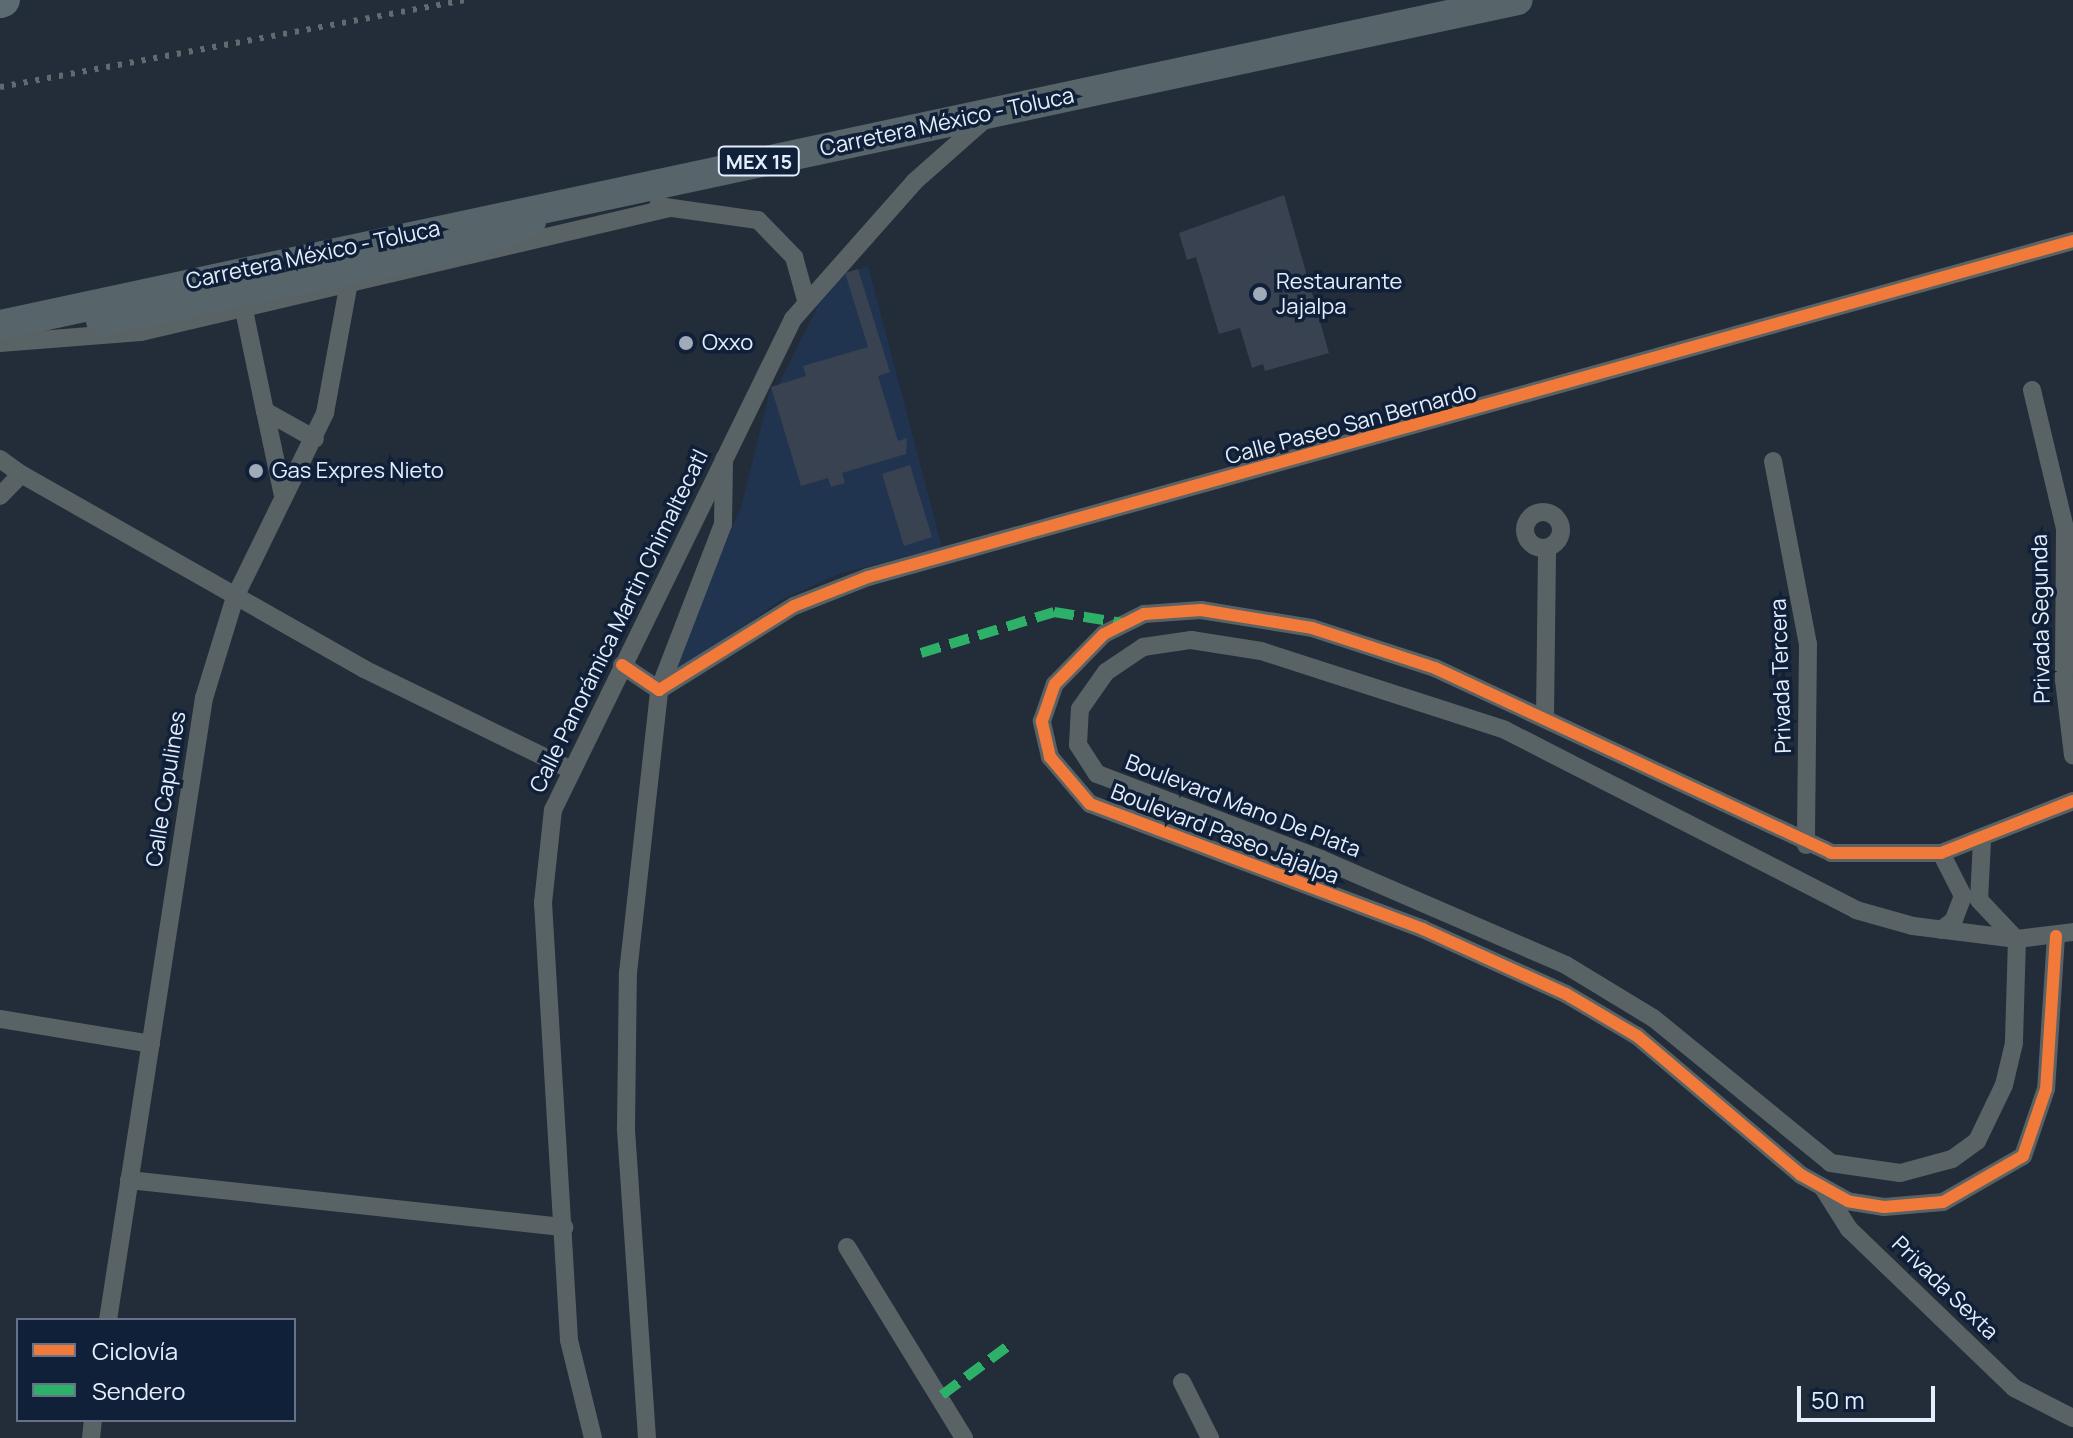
<!DOCTYPE html>
<html>
<head>
<meta charset="utf-8">
<style>
	body { margin:0 }
	#map { position:relative; width:2073px; height:1438px; overflow:hidden; background:#232c39; font-family:Manrope,sans-serif }
	div>[style] { position:absolute }
	.built>* { inset:0; background:#20334f }
	.building>* { inset:0; background:#394250 }
	.minor>* { height:18px; margin:-9px; padding:0 9px; transform-origin:9px; border-radius:9px; background:#596365 }
	.minor>.ring { margin:-9px; padding:0; box-sizing:content-box; background:none; border:18px solid #596365; border-radius:50% }
	.primary>* { height:30px; margin:-15px; padding:0 15px; transform-origin:15px; border-radius:15px; background:#576469 }
	.motorway>* { height:34px; margin:-17px; padding:0 17px; transform-origin:17px; border-radius:17px; background:#5c6b70 }
	.rail>* { height:6px; margin-top:-3px; transform-origin:0; background:repeating-linear-gradient(90deg,#626a70 0 4px,transparent 0 12px) }
	.quiet>* { height:10px; margin-top:-5px; transform-origin:0; background:repeating-linear-gradient(90deg,#2db169 0 20px,transparent 0 30px) }
	.cycleway>* { height:12px; margin:-6px; padding:0 6px; transform-origin:6px; border-radius:6px; background:#f17a3a }
	.dots>* { width:22px; height:22px; translate:-50% -50%; box-sizing:border-box; border:4px solid #102039; border-radius:50% }
	span { translate:-50% -50%; white-space:nowrap; text-align:center; line-height:1.15; -webkit-text-stroke:7px #102039; paint-order:stroke }
	.shield-label span { padding:2px 6px; background:#102039; border:2px solid; border-radius:6px; -webkit-text-stroke-width:0 }
	.shield-label { font-size:20px; color:#e5eefc; font-weight:700 }
	.street-label { font-size:22px; color:#e5eefc }
	.poi-label { font-size:22px; color:#e5eefc }
	.left { translate:0 -50%; text-align:left }
	.legend { position:absolute; left:16px; top:1318px; width:280px; height:104px; box-sizing:border-box; background:#102039; border:2px solid #657287; margin:0; padding:10px 14px; list-style:none; font-size:24px; color:#e5eefc }
	.legend li { display:flex; align-items:center; gap:16px; height:40px }
	.legend b { width:40px; border:2px solid #657287 }
	.scale { position:absolute; left:1797px; top:1386px; width:138px; height:36px; box-sizing:border-box; border:4px solid #e5eefc; border-top:0; padding-left:10px; font-size:24px; line-height:28px; white-space:nowrap; color:#e5eefc; -webkit-text-stroke:6px #102039; paint-order:stroke }
</style>
</head>
<body>
<div id="map">
	<div class="built">
		<i style="clip-path:polygon(868px 266px,942px 547px,839px 574px,783px 599px,666px 679px,741px 507px,771px 387px,779px 384px,819px 304px,845px 273px)"></i>
	</div>
	<div class="building">
		<i style="clip-path:polygon(1284px 195px,1329px 353px,1265px 371px,1263px 364px,1252px 368px,1240px 328px,1219px 334px,1196px 257px,1187px 260px,1179px 233px)"></i>
		<i style="clip-path:polygon(858px 269px,890px 372px,878px 376px,898px 441px,907px 438px,906px 454px,842px 473px,845px 483px,831px 487px,828px 478px,801px 486px,771px 387px,806px 376px,803px 366px,868px 347px,845px 273px)"></i>
		<i style="clip-path:polygon(910px 465px,932px 537px,904px 546px,882px 474px)"></i>
	</div>
	<div class="minor">
		<i style="left:658px;top:206px;width:101px;rotate:8deg"></i>
		<i style="left:758px;top:220px;width:52px;rotate:45.8deg"></i>
		<i style="left:794px;top:257px;width:45px;rotate:74.4deg"></i>
		<i style="left:244px;top:310px;width:103px;rotate:78.3deg"></i>
		<i style="left:265px;top:411px;width:57px;rotate:29.2deg"></i>
		<i style="left:0;top:343px;width:141px;rotate:-4.5deg"></i>
		<i style="left:141px;top:332px;width:543px;rotate:-13.19deg"></i>
		<i style="left:2032px;top:390px;width:143px;rotate:76.6deg"></i>
		<i style="left:2065px;top:529px;width:151px;rotate:90.4deg"></i>
		<i style="left:2064px;top:680px;width:76px;rotate:83.2deg"></i>
		<i style="left:265px;top:411px;width:87px;rotate:78deg"></i>
		<i style="left:0;top:459px;width:26px;rotate:36deg"></i>
		<i style="left:1773px;top:461px;width:186px;rotate:79.2deg"></i>
		<i style="left:1808px;top:644px;width:201px;rotate:90.6deg"></i>
		<i style="left:0;top:496px;width:30px;rotate:-46deg"></i>
		<i style="left:21px;top:474px;width:395px;rotate:29.6deg"></i>
		<i style="left:364px;top:669px;width:228px;rotate:26deg"></i>
		<i class="ring" style="left:1525px;top:512px;width:18px;height:18px"></i>
		<i style="left:622px;top:665px;width:45px;rotate:34deg"></i>
		<i style="left:659px;top:690px;width:159px;rotate:-31.9deg"></i>
		<i style="left:794px;top:606px;width:79px;rotate:-21.4deg"></i>
		<i style="left:868px;top:577px;width:1251px;rotate:-15.58deg"></i>
		<i style="left:1545px;top:717px;width:169px;rotate:-89.3deg"></i>
		<i style="left:1982px;top:841px;width:59px;rotate:92.9deg"></i>
		<i style="left:1979px;top:900px;width:52px;rotate:46.5deg"></i>
		<i style="left:1941px;top:853px;width:48px;rotate:62.9deg"></i>
		<i style="left:1963px;top:896px;width:26px;rotate:111deg"></i>
		<i style="left:1954px;top:920px;width:16px;rotate:142deg"></i>
		<i style="left:2056px;top:936px;width:153px;rotate:93.7deg"></i>
		<i style="left:2046px;top:1089px;width:71px;rotate:108.9deg"></i>
		<i style="left:2023px;top:1156px;width:92px;rotate:150.1deg"></i>
		<i style="left:1943px;top:1202px;width:59px;rotate:175.2deg"></i>
		<i style="left:1884px;top:1207px;width:36px;rotate:-171deg"></i>
		<i style="left:1848px;top:1201px;width:54px;rotate:-151deg"></i>
		<i style="left:1801px;top:1175px;width:215px;rotate:-139.7deg"></i>
		<i style="left:1637px;top:1036px;width:82px;rotate:-149.4deg"></i>
		<i style="left:1566px;top:994px;width:157px;rotate:-155.6deg"></i>
		<i style="left:1423px;top:929px;width:356px;rotate:-159.4deg"></i>
		<i style="left:1090px;top:804px;width:62px;rotate:-130.4deg"></i>
		<i style="left:1050px;top:757px;width:37px;rotate:-103deg"></i>
		<i style="left:1042px;top:721px;width:39px;rotate:-71deg"></i>
		<i style="left:1055px;top:684px;width:70px;rotate:-45.6deg"></i>
		<i style="left:1104px;top:634px;width:45px;rotate:-26.6deg"></i>
		<i style="left:1144px;top:614px;width:57px;rotate:-4deg"></i>
		<i style="left:1201px;top:610px;width:112px;rotate:9.2deg"></i>
		<i style="left:1312px;top:628px;width:129px;rotate:18deg"></i>
		<i style="left:1435px;top:668px;width:437px;rotate:25deg"></i>
		<i style="left:1831px;top:853px;width:110px"></i>
		<i style="left:1941px;top:853px;width:142px;rotate:-21.5deg"></i>
		<i style="left:2017px;top:939px;width:104px;rotate:91.7deg"></i>
		<i style="left:2014px;top:1043px;width:43px;rotate:103.4deg"></i>
		<i style="left:2004px;top:1085px;width:62px;rotate:115.7deg"></i>
		<i style="left:1977px;top:1141px;width:31px;rotate:144deg"></i>
		<i style="left:1952px;top:1159px;width:54px;rotate:164.9deg"></i>
		<i style="left:1900px;top:1173px;width:70px;rotate:-171.8deg"></i>
		<i style="left:1831px;top:1163px;width:230px;rotate:-140.8deg"></i>
		<i style="left:1653px;top:1018px;width:102px;rotate:-148.7deg"></i>
		<i style="left:1566px;top:965px;width:267px;rotate:-156.6deg"></i>
		<i style="left:1321px;top:859px;width:240px;rotate:-159.2deg"></i>
		<i style="left:1097px;top:774px;width:35px;rotate:-123deg"></i>
		<i style="left:1078px;top:745px;width:36px;rotate:-87deg"></i>
		<i style="left:1080px;top:709px;width:45px;rotate:-54.9deg"></i>
		<i style="left:1106px;top:672px;width:45px;rotate:-34deg"></i>
		<i style="left:1143px;top:647px;width:49px;rotate:-8.3deg"></i>
		<i style="left:1191px;top:640px;width:71px;rotate:8.9deg"></i>
		<i style="left:1261px;top:651px;width:256px;rotate:17.9deg"></i>
		<i style="left:1505px;top:730px;width:394px;rotate:27.1deg"></i>
		<i style="left:1856px;top:910px;width:59px;rotate:15.7deg"></i>
		<i style="left:1913px;top:926px;width:105px;rotate:7.1deg"></i>
		<i style="left:2017px;top:939px;width:56px;rotate:-7.1deg"></i>
		<i style="left:0;top:1019px;width:153px;rotate:9.4deg"></i>
		<i style="left:129px;top:1180px;width:438px;rotate:6.2deg"></i>
		<i style="left:1823px;top:1188px;width:49px;rotate:57.6deg"></i>
		<i style="left:1849px;top:1229px;width:229px;rotate:43.9deg"></i>
		<i style="left:2014px;top:1388px;width:66px;rotate:27deg"></i>
		<i style="left:847px;top:1247px;width:224px;rotate:58.5deg"></i>
		<i style="left:108px;top:1320px;width:629px;rotate:-81.23deg"></i>
		<i style="left:204px;top:698px;width:106px;rotate:-72.9deg"></i>
		<i style="left:235px;top:597px;width:205px;rotate:-63.9deg"></i>
		<i style="left:325px;top:413px;width:127px;rotate:-79.6deg"></i>
		<i style="left:1182px;top:1382px;width:63px;rotate:63.4deg"></i>
		<i style="left:91px;top:1438px;width:18px;rotate:-84deg"></i>
		<i style="left:593px;top:1438px;width:101px;rotate:-103.8deg"></i>
		<i style="left:569px;top:1340px;width:438px;rotate:-93.4deg"></i>
		<i style="left:543px;top:903px;width:94px;rotate:-83.9deg"></i>
		<i style="left:553px;top:810px;width:547px;rotate:-63.95deg"></i>
		<i style="left:793px;top:319px;width:183px;rotate:-48.5deg"></i>
		<i style="left:914px;top:182px;width:94px;rotate:-41.5deg"></i>
		<i style="left:647px;top:1438px;width:311px;rotate:-93.9deg"></i>
		<i style="left:626px;top:1128px;width:155px;rotate:-89.3deg"></i>
		<i style="left:628px;top:973px;width:285px;rotate:-83.7deg"></i>
		<i style="left:659px;top:690px;width:178px;rotate:-68.9deg"></i>
		<i style="left:723px;top:524px;width:65px;rotate:-89.1deg"></i>
	</div>
	<div class="primary">
		<i style="left:101px;top:321px;width:375px;rotate:-11.7deg"></i>
		<i style="left:468px;top:245px;width:67px;rotate:-20.1deg"></i>
		<i style="left:0;top:325px;width:1552px;rotate:-12.08deg"></i>
	</div>
	<div class="motorway">
		<i style="left:0;top:1px;width:3px;rotate:-18deg"></i>
	</div>
	<div class="rail">
		<i style="left:0;top:87px;width:473px;rotate:-10.6deg"></i>
	</div>
	<div class="quiet">
		<i style="left:921px;top:653px;width:139px;rotate:-17.1deg"></i>
		<i style="left:1054px;top:612px;width:69px;rotate:9.2deg"></i>
		<i style="left:942px;top:1395px;width:87px;rotate:-36.6deg"></i>
	</div>
	<div class="cycleway">
		<i style="left:622px;top:665px;width:45px;rotate:34deg"></i>
		<i style="left:659px;top:690px;width:159px;rotate:-31.9deg"></i>
		<i style="left:794px;top:606px;width:79px;rotate:-21.4deg"></i>
		<i style="left:868px;top:577px;width:1251px;rotate:-15.58deg"></i>
		<i style="left:2056px;top:936px;width:153px;rotate:93.7deg"></i>
		<i style="left:2046px;top:1089px;width:71px;rotate:108.9deg"></i>
		<i style="left:2023px;top:1156px;width:92px;rotate:150.1deg"></i>
		<i style="left:1943px;top:1202px;width:59px;rotate:175.2deg"></i>
		<i style="left:1884px;top:1207px;width:36px;rotate:-171deg"></i>
		<i style="left:1848px;top:1201px;width:54px;rotate:-151deg"></i>
		<i style="left:1801px;top:1175px;width:215px;rotate:-139.7deg"></i>
		<i style="left:1637px;top:1036px;width:82px;rotate:-149.4deg"></i>
		<i style="left:1566px;top:994px;width:157px;rotate:-155.6deg"></i>
		<i style="left:1423px;top:929px;width:356px;rotate:-159.4deg"></i>
		<i style="left:1090px;top:804px;width:62px;rotate:-130.4deg"></i>
		<i style="left:1050px;top:757px;width:37px;rotate:-103deg"></i>
		<i style="left:1042px;top:721px;width:39px;rotate:-71deg"></i>
		<i style="left:1055px;top:684px;width:70px;rotate:-45.6deg"></i>
		<i style="left:1104px;top:634px;width:45px;rotate:-26.6deg"></i>
		<i style="left:1144px;top:614px;width:57px;rotate:-4deg"></i>
		<i style="left:1201px;top:610px;width:112px;rotate:9.2deg"></i>
		<i style="left:1312px;top:628px;width:129px;rotate:18deg"></i>
		<i style="left:1435px;top:668px;width:437px;rotate:25deg"></i>
		<i style="left:1831px;top:853px;width:110px"></i>
		<i style="left:1941px;top:853px;width:142px;rotate:-21.5deg"></i>
	</div>
	<div class="dots">
		<i style="left:1260px;top:294px;background:#a1aab8"></i>
		<i style="left:686px;top:343px;background:#a1aab8"></i>
		<i style="left:256px;top:471px;background:#a1aab8"></i>
	</div>
	<div class="shield-label">
		<span style="left:759px;top:161px">MEX 15</span>
	</div>
	<div class="street-label">
		<span style="left:947px;top:122px;rotate:-12deg">Carretera México - Toluca</span>
		<span style="left:313px;top:255px;rotate:-12deg">Carretera México - Toluca</span>
		<span style="left:1351px;top:424px;rotate:-15deg">Calle Paseo San Bernardo</span>
		<span style="left:2041px;top:619px;rotate:-91deg">Privada Segunda</span>
		<span style="left:619px;top:621px;rotate:-64deg">Calle Panorámica Martin Chimaltecatl</span>
		<span style="left:1781px;top:676px;rotate:-92deg">Privada Tercera</span>
		<span style="left:166px;top:789px;rotate:-81deg">Calle Capulines</span>
		<span style="left:1243px;top:806px;rotate:21deg">Boulevard Mano De Plata</span>
		<span style="left:1225px;top:834px;rotate:21deg">Boulevard Paseo Jajalpa</span>
		<span style="left:1945px;top:1288px;rotate:44deg">Privada Sexta</span>
	</div>
	<div class="poi-label">
		<span class="left" style="left:1276px;top:294px">Restaurante<br>Jajalpa</span>
		<span class="left" style="left:702px;top:343px">Oxxo</span>
		<span class="left" style="left:272px;top:471px">Gas Expres Nieto</span>
	</div>
	<ul class="legend">
	<li><b style="height:10px;background:#f17a3a"></b>Ciclovía</li>
	<li><b style="height:10px;background:#2db169"></b>Sendero</li>
	</ul>
	<div class="scale">50 m</div>
</div>
</body>
</html>
